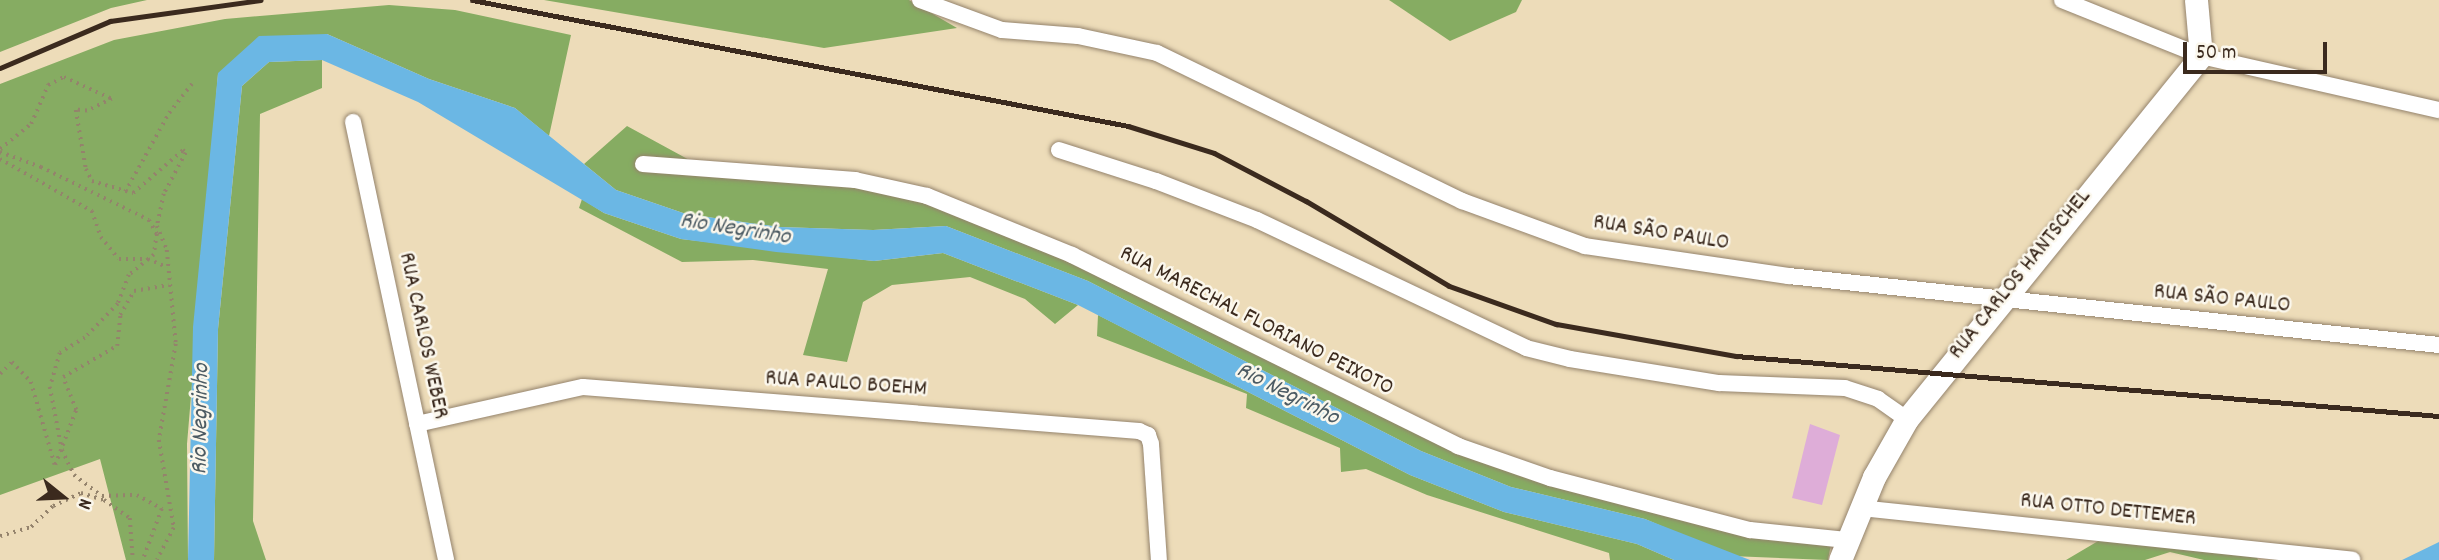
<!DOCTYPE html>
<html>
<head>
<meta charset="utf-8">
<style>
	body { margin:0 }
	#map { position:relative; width:2439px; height:560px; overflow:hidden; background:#eddcb9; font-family:Dekko,sans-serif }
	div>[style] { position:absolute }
	.forest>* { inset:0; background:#86ac62 }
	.water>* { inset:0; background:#6bb7e4 }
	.building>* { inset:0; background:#deadd8 }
	.path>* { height:3.5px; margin-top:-1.75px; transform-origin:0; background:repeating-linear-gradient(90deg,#94836c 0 2px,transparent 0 7px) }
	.roads { filter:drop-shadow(0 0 2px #94836c) drop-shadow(0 0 2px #94836c) }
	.street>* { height:16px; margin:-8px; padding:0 8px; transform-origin:8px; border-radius:8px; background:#fff }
	.secondary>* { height:23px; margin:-11.5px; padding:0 11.5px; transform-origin:11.5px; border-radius:11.5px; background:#fff }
	.rail>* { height:5px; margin:-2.5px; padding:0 2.5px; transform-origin:2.5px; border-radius:2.5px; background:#3b2a1e }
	span { translate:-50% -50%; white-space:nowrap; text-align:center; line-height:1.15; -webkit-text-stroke:5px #fbf7ec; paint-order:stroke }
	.street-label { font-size:23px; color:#3b2a1e }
	.water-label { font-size:24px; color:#4c5b63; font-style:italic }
	.north { position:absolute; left:28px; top:462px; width:70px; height:70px; -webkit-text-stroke:5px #fbf7ec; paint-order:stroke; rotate:108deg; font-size:19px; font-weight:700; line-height:28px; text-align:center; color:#3b2a1e }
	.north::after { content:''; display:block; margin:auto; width:24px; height:32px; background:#3b2a1e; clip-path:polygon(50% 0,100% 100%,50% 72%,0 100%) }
	.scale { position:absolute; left:2183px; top:42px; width:144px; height:32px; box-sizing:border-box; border:4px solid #3b2a1e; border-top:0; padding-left:9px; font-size:21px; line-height:24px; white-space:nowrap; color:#3b2a1e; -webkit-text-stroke:5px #fbf7ec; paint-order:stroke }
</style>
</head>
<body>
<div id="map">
	<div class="forest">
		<i style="clip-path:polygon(0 0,147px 0,111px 8px,0 52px)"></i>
		<i style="clip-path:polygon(544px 0,909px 0,957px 28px,824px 48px)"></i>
		<i style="clip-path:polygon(1389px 0,1522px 0,1516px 12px,1450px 41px)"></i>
		<i style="clip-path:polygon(389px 5px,455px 10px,571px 35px,549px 136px,515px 108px,429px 79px,327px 34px,218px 74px,187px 444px,188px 560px,126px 560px,100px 459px,0 495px,0 84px,114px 40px,225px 19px)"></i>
		<i style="clip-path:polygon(322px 60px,322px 88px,260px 114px,253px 521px,266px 560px,214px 560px,218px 329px,242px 86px,269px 62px)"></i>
		<i style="clip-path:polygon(627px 126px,704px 168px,855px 180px,997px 223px,1375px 406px,1609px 494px,1832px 539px,1828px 560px,1731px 556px,1645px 519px,1511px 487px,1421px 451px,1088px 281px,946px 226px,873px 230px,779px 227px,686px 214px,616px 190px,584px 164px)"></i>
		<i style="clip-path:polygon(582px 199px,604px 213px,681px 239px,874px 261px,943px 253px,1078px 305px,1055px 324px,1025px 299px,970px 277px,892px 285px,863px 302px,847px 362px,803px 355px,828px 269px,753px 260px,682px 262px,579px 208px)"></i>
		<i style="clip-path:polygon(1098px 315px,1410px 475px,1504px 512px,1637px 544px,1674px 560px,1610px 560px,1609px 553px,1427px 495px,1366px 469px,1341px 472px,1340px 448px,1246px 408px,1247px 394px,1097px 336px)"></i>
		<i style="clip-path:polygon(2110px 534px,2254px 549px,2258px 560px,2204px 560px,2170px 552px,2145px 560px,2066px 560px)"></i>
	</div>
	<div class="water">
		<i style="clip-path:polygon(327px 34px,429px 79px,515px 108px,616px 190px,686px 214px,779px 227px,873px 230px,946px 226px,1088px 281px,1421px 451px,1511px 487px,1645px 519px,1750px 560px,1674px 560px,1637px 544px,1504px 512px,1410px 475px,1078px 305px,943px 253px,874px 261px,776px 252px,681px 239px,604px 213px,418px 102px,322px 60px,269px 62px,242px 86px,218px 329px,214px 560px,188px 560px,193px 327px,218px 73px,259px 36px)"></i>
		<i style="clip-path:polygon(2439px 542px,2439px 560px,2402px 560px)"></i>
	</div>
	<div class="building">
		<i style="clip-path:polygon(1810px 424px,1840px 435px,1822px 505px,1792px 498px)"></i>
	</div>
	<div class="path">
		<i style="left:0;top:149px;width:40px;rotate:-39deg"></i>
		<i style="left:31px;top:124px;width:43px;rotate:-66.4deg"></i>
		<i style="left:48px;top:85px;width:18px;rotate:-27deg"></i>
		<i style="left:64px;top:77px;width:53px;rotate:24.6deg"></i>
		<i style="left:112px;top:99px;width:28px;rotate:154deg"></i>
		<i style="left:87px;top:111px;width:11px;rotate:-175deg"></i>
		<i style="left:76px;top:110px;width:60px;rotate:80.4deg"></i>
		<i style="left:86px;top:169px;width:13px;rotate:63deg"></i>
		<i style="left:92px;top:181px;width:43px;rotate:16.3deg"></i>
		<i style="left:133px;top:193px;width:66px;rotate:-40.7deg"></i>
		<i style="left:183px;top:150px;width:4px;rotate:45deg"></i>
		<i style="left:186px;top:153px;width:47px;rotate:118.2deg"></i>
		<i style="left:164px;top:194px;width:33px;rotate:102deg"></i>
		<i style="left:157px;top:226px;width:26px;rotate:67deg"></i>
		<i style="left:167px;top:250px;width:94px;rotate:84.5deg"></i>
		<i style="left:176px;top:344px;width:97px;rotate:100deg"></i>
		<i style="left:159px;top:440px;width:89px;rotate:80.3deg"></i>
		<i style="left:174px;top:528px;width:36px;rotate:118deg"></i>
		<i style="left:0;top:152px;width:44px;rotate:20.1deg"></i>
		<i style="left:41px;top:167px;width:120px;rotate:26.1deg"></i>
		<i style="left:149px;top:220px;width:16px;rotate:60deg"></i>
		<i style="left:157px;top:234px;width:21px;rotate:98deg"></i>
		<i style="left:154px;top:255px;width:32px;rotate:141deg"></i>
		<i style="left:129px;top:275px;width:31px;rotate:111deg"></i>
		<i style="left:118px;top:304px;width:47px;rotate:134.1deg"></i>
		<i style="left:85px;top:338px;width:29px;rotate:149deg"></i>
		<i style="left:60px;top:353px;width:35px;rotate:106deg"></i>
		<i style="left:50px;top:387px;width:64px;rotate:79.2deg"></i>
		<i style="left:62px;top:450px;width:28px;rotate:64deg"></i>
		<i style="left:74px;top:475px;width:35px;rotate:37deg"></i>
		<i style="left:102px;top:496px;width:35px;rotate:-2deg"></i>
		<i style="left:137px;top:495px;width:29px;rotate:29deg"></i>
		<i style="left:162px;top:509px;width:54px;rotate:110.4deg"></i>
		<i style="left:0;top:159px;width:106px;rotate:29.5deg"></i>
		<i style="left:92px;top:211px;width:28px;rotate:71deg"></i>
		<i style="left:101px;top:237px;width:28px;rotate:51deg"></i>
		<i style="left:119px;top:259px;width:29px"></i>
		<i style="left:148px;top:259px;width:21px;rotate:23deg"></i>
		<i style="left:125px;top:192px;width:90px;rotate:-60.9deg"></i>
		<i style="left:169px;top:113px;width:37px;rotate:-52deg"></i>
		<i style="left:0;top:374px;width:17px;rotate:-45deg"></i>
		<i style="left:12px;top:362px;width:28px;rotate:46deg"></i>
		<i style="left:31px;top:382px;width:86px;rotate:73.9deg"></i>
		<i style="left:55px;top:465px;width:59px;rotate:-69.1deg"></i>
		<i style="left:76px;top:410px;width:35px;rotate:-112deg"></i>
		<i style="left:63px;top:377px;width:62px;rotate:-29.9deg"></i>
		<i style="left:117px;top:346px;width:31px;rotate:-84deg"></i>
		<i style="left:120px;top:315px;width:28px;rotate:-60deg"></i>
		<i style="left:134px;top:291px;width:35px;rotate:-10deg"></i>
		<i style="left:0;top:536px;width:32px;rotate:-16deg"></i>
		<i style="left:31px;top:527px;width:30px;rotate:-44deg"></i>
		<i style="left:53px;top:506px;width:31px;rotate:-25deg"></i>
		<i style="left:81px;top:493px;width:24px;rotate:17deg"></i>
		<i style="left:104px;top:500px;width:32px;rotate:35deg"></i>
		<i style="left:130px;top:518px;width:42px;rotate:85.9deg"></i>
	</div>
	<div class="roads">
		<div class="street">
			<i style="left:920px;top:0;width:87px;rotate:20.1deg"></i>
			<i style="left:1002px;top:30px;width:76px;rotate:4.5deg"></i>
			<i style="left:1078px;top:36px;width:81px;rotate:12.1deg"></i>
			<i style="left:1157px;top:53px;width:339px;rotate:25.9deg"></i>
			<i style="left:1462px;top:201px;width:131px;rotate:20.1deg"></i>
			<i style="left:1585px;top:246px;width:206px;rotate:8.4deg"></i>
			<i style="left:1789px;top:276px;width:654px;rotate:6.06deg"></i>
			<i style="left:2062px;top:0;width:150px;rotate:21.9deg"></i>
			<i style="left:2201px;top:56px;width:244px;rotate:12.8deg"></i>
			<i style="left:353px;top:122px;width:448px;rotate:78deg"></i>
			<i style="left:1059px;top:150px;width:102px;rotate:17.7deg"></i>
			<i style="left:1156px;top:181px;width:108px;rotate:21.1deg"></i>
			<i style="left:1257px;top:220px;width:298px;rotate:25.4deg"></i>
			<i style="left:1526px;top:348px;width:45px;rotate:14deg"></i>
			<i style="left:1570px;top:359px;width:151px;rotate:9.2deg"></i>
			<i style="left:1719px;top:383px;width:126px;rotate:2.3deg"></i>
			<i style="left:1845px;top:388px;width:35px;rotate:18deg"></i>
			<i style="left:1878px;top:399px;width:35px;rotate:35deg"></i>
			<i style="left:643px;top:164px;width:213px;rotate:4.3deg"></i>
			<i style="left:855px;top:180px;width:74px;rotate:12.5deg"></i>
			<i style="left:927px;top:196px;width:157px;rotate:22.1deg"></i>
			<i style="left:1072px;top:255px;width:431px;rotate:26.3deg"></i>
			<i style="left:1458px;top:446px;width:97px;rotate:19.2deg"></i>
			<i style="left:1550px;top:478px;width:207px;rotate:14.6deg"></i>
			<i style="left:1750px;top:530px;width:97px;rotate:5.9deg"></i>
			<i style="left:417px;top:424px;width:170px;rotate:-12.6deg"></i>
			<i style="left:583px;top:387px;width:558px;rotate:4.52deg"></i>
			<i style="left:1139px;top:431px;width:10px;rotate:24deg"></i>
			<i style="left:1148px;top:435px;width:9px;rotate:72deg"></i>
			<i style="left:1151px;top:444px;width:116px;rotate:86.1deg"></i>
			<i style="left:1860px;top:508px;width:495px;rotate:6deg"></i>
		</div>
		<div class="secondary">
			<i style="left:1840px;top:560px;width:90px;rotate:-67.7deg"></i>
			<i style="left:1874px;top:477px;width:67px;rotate:-60.4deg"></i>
			<i style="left:1907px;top:419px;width:467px;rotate:-51deg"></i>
			<i style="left:2201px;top:56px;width:56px;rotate:-95.1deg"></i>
		</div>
	</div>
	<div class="rail">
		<i style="left:472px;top:0;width:668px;rotate:10.87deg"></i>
		<i style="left:1128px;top:126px;width:90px;rotate:17.4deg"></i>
		<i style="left:1214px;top:153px;width:104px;rotate:27.6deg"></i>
		<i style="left:1306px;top:201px;width:166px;rotate:30.7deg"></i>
		<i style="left:1449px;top:286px;width:114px;rotate:19.6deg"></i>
		<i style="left:1556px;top:324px;width:183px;rotate:10.1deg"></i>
		<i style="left:1736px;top:356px;width:706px;rotate:4.88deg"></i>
		<i style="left:0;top:68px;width:120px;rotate:-23.1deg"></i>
		<i style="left:110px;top:21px;width:152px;rotate:-7.9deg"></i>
	</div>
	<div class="street-label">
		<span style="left:1661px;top:234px;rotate:9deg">RUA SÃO PAULO</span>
		<span style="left:2021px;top:275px;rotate:-51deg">RUA CARLOS HANTSCHEL</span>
		<span style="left:2222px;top:300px;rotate:6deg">RUA SÃO PAULO</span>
		<span style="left:1256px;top:322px;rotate:27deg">RUA MARECHAL FLORIANO PEIXOTO</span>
		<span style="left:422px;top:336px;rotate:78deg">RUA CARLOS WEBER</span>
		<span style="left:846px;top:385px;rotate:4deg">RUA PAULO BOEHM</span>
		<span style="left:2108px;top:511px;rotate:6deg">RUA OTTO DETTEMER</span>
	</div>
	<div class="water-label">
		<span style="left:735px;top:230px;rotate:9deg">Rio Negrinho</span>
		<span style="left:1287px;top:395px;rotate:27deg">Rio Negrinho</span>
		<span style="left:202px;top:419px;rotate:-89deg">Rio Negrinho</span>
	</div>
	<div class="north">N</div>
	<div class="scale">50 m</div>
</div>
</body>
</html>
